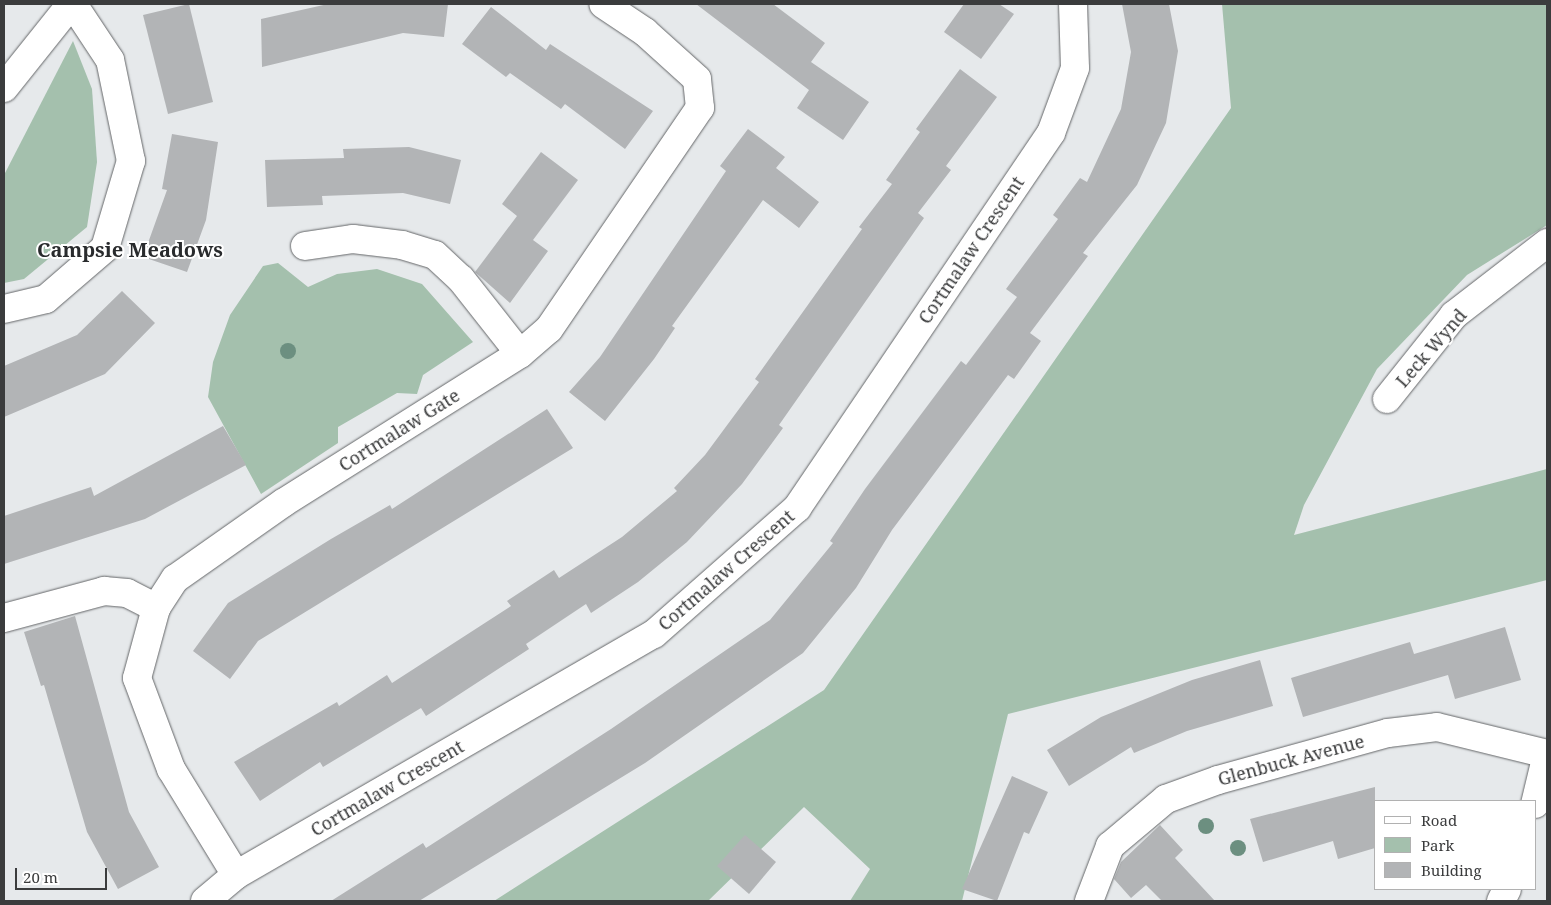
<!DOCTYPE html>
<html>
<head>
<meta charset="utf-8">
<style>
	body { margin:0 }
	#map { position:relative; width:1551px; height:905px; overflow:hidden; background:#e6e9eb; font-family:"Noto Serif",serif }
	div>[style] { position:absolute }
	.green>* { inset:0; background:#a4c0ad }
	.building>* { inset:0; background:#b2b4b6 }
	.roads { filter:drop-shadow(0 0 1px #646668) drop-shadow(0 0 1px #646668) }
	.minor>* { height:28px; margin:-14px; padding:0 14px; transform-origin:14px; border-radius:14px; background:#fff }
	.trees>* { width:16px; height:16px; margin:-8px; border-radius:50%; background:#6c8f80 }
	span { translate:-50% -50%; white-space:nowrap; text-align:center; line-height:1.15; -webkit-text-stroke:4px #fff; paint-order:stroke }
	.street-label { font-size:18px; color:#3b3c3d }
	.quarter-label { font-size:20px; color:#292b2d; font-weight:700 }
	.frame { position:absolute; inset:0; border:5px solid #3b3c3d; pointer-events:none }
	.legend { position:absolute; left:1374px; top:800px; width:162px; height:90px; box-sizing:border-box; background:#fff; border:1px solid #b1b1b1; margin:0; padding:6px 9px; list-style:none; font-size:15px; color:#3b3c3d }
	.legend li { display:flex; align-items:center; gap:10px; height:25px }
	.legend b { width:25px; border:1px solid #b1b1b1 }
	.scale { position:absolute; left:15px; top:868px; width:92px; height:22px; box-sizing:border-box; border:2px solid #3b3c3d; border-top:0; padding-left:6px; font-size:15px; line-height:18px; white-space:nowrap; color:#3b3c3d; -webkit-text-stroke:4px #fff; paint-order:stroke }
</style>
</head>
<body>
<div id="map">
	<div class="green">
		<i style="clip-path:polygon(1222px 4px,1547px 4px,1547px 225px,1467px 275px,1377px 369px,1304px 505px,1294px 535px,1547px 469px,1547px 580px,1008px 714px,962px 901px,850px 901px,870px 869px,804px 807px,708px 901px,494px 901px,824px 690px,1231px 108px)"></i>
		<i style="clip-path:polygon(73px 41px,92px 89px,97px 162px,87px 227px,24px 279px,4px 283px,4px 175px)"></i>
		<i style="clip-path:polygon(278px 263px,308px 287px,337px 274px,377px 269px,422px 284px,473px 342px,423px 375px,417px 394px,397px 393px,338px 427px,338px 443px,261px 494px,208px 397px,213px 362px,230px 315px,263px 266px)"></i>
	</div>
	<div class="building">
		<i style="clip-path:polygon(189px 4px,213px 102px,168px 114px,143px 15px)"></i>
		<i style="clip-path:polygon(328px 4px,448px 4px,444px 37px,403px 33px,262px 67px,261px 19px)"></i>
		<i style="clip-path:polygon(696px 4px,773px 4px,825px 43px,811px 62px,869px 102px,843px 140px,797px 108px,809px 90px)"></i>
		<i style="clip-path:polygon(964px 4px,999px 4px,1014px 14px,981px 59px,944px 32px)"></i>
		<i style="clip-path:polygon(1122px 4px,1169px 4px,1178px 51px,1166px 123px,1137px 185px,1083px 253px,1088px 256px,1030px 333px,1041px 341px,1014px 379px,1008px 375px,892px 530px,856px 588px,803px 653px,645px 763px,419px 901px,331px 901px,423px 843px,426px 848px,611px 729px,770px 620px,833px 543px,830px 541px,865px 489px,961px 361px,966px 365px,1017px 297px,1006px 289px,1058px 219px,1053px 215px,1080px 178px,1087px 182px,1121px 109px,1131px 52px)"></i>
		<i style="clip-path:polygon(491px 7px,546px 50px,550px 44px,653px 111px,625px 149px,565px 104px,561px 109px,510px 73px,506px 77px,462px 44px)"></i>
		<i style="clip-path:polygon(960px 69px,997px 97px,946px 166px,951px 170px,918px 213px,924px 218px,779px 425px,783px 428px,742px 484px,687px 542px,638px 582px,591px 613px,586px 604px,526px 644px,529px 649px,426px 716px,421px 708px,323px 767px,320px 762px,260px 801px,234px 762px,337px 702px,339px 706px,387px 675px,392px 683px,511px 606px,507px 601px,554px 570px,559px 578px,622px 537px,677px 491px,674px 488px,705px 455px,759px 382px,755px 379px,862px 229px,859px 227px,892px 184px,886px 180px,920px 132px,916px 129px)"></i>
		<i style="clip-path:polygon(748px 129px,785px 157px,776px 168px,819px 202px,799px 228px,763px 200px,672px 326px,675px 328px,654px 359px,605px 421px,569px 392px,600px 357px,726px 171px,720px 166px)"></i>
		<i style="clip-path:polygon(172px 134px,218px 142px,206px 220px,187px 272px,143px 257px,167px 190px,162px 189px)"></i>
		<i style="clip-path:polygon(409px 147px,461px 160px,450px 204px,403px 193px,322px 196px,323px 205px,267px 207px,265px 160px,344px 158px,343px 149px)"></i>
		<i style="clip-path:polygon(541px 152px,578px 180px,533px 240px,548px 251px,510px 303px,475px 272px,517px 216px,502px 204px)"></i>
		<i style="clip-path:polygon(122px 291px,155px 323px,105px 374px,4px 417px,4px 366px,77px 335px)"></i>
		<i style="clip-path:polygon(547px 409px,573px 448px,258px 641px,230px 679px,193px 651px,228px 603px,331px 539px,390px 505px,392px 509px)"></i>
		<i style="clip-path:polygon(223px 426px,246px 465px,145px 519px,4px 564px,4px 516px,91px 487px,94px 496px)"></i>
		<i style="clip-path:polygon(75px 616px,129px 812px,159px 867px,118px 889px,87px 832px,44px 685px,41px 686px,24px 632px)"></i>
		<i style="clip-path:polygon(1505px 627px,1521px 680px,1455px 699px,1448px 675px,1303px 717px,1291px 678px,1410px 642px,1414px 654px)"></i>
		<i style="clip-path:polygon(1260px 660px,1273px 706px,1187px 731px,1134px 753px,1131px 747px,1069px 786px,1047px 750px,1101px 717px,1192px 680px)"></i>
		<i style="clip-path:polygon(1012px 776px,1048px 792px,1029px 834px,1024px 832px,997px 901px,962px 889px)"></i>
		<i style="clip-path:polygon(1375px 787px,1375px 848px,1338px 859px,1333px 841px,1263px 862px,1250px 819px)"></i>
		<i style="clip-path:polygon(1160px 825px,1183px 850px,1175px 858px,1215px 901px,1162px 901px,1146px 885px,1131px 898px,1114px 879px,1121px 862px)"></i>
		<i style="clip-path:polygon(745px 835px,776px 862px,749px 894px,717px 866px)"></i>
	</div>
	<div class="roads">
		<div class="minor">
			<i style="left:4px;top:88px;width:107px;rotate:-51.4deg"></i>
			<i style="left:305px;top:246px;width:49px;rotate:-8.3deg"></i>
			<i style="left:353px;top:239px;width:49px;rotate:7deg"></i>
			<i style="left:402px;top:245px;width:34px;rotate:17deg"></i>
			<i style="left:435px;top:255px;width:35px;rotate:43deg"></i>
			<i style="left:461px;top:279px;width:95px;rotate:51.8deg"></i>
			<i style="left:4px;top:309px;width:43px;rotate:-13.4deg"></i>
			<i style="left:46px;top:299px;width:78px;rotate:-40.8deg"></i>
			<i style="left:105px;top:248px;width:91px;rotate:-73.4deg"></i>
			<i style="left:131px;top:161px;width:103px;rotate:-101.7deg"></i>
			<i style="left:110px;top:60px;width:67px;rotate:-123.5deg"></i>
			<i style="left:1387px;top:399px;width:107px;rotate:-51.4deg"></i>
			<i style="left:1454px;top:315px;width:118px;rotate:-37.7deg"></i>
			<i style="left:4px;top:618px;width:104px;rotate:-15.1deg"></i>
			<i style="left:104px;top:591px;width:23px;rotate:5deg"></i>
			<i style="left:127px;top:593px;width:33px;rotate:27deg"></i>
			<i style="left:1535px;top:804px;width:51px;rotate:-76.5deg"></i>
			<i style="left:236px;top:875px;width:124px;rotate:-121.5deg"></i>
			<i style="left:171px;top:769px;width:97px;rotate:-110.5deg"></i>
			<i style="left:137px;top:678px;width:73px;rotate:-74.8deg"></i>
			<i style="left:156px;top:608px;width:35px;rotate:-57deg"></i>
			<i style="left:175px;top:579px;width:132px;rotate:-35.1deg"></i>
			<i style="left:283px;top:503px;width:280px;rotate:-32.2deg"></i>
			<i style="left:520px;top:354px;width:38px;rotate:-41deg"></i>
			<i style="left:549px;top:329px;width:268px;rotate:-55.7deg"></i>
			<i style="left:700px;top:108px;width:29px;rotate:-96deg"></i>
			<i style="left:697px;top:79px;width:70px;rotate:-137.9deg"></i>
			<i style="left:645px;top:32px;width:50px;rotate:-146.3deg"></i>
			<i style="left:205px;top:901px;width:40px;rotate:-40deg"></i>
			<i style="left:236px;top:875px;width:482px;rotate:-30deg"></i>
			<i style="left:654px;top:634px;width:191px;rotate:-41.4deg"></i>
			<i style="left:797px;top:508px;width:453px;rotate:-55.9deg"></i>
			<i style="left:1051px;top:133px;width:69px;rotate:-69.7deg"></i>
			<i style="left:1075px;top:68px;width:64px;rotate:-91.8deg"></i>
			<i style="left:1089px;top:901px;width:59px;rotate:-69.1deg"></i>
			<i style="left:1110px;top:846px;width:73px;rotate:-40deg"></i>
			<i style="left:1166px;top:799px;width:55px;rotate:-20.1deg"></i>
			<i style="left:1218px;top:780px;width:176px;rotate:-15.5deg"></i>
			<i style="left:1388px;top:733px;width:49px;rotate:-7deg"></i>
			<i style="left:1437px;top:727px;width:113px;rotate:13.8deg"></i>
			<i style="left:1501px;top:901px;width:13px;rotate:-63deg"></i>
		</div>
	</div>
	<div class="trees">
		<i style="left:288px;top:351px"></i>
		<i style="left:1206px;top:826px"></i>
		<i style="left:1238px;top:848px"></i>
	</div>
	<div class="street-label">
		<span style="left:971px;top:250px;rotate:-56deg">Cortmalaw Crescent</span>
		<span style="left:1431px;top:348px;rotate:-49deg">Leck Wynd</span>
		<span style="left:399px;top:430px;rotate:-32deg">Cortmalaw Gate</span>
		<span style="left:726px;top:570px;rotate:-41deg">Cortmalaw Crescent</span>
		<span style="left:1291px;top:760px;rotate:-15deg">Glenbuck Avenue</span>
		<span style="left:387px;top:788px;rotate:-30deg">Cortmalaw Crescent</span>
	</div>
	<div class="quarter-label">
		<span style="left:130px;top:249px">Campsie Meadows</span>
	</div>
	<div class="frame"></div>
	<ul class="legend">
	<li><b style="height:6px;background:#fff"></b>Road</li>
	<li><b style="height:14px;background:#a4c0ad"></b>Park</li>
	<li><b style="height:14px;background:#b2b4b6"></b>Building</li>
	</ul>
	<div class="scale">20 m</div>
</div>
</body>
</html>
